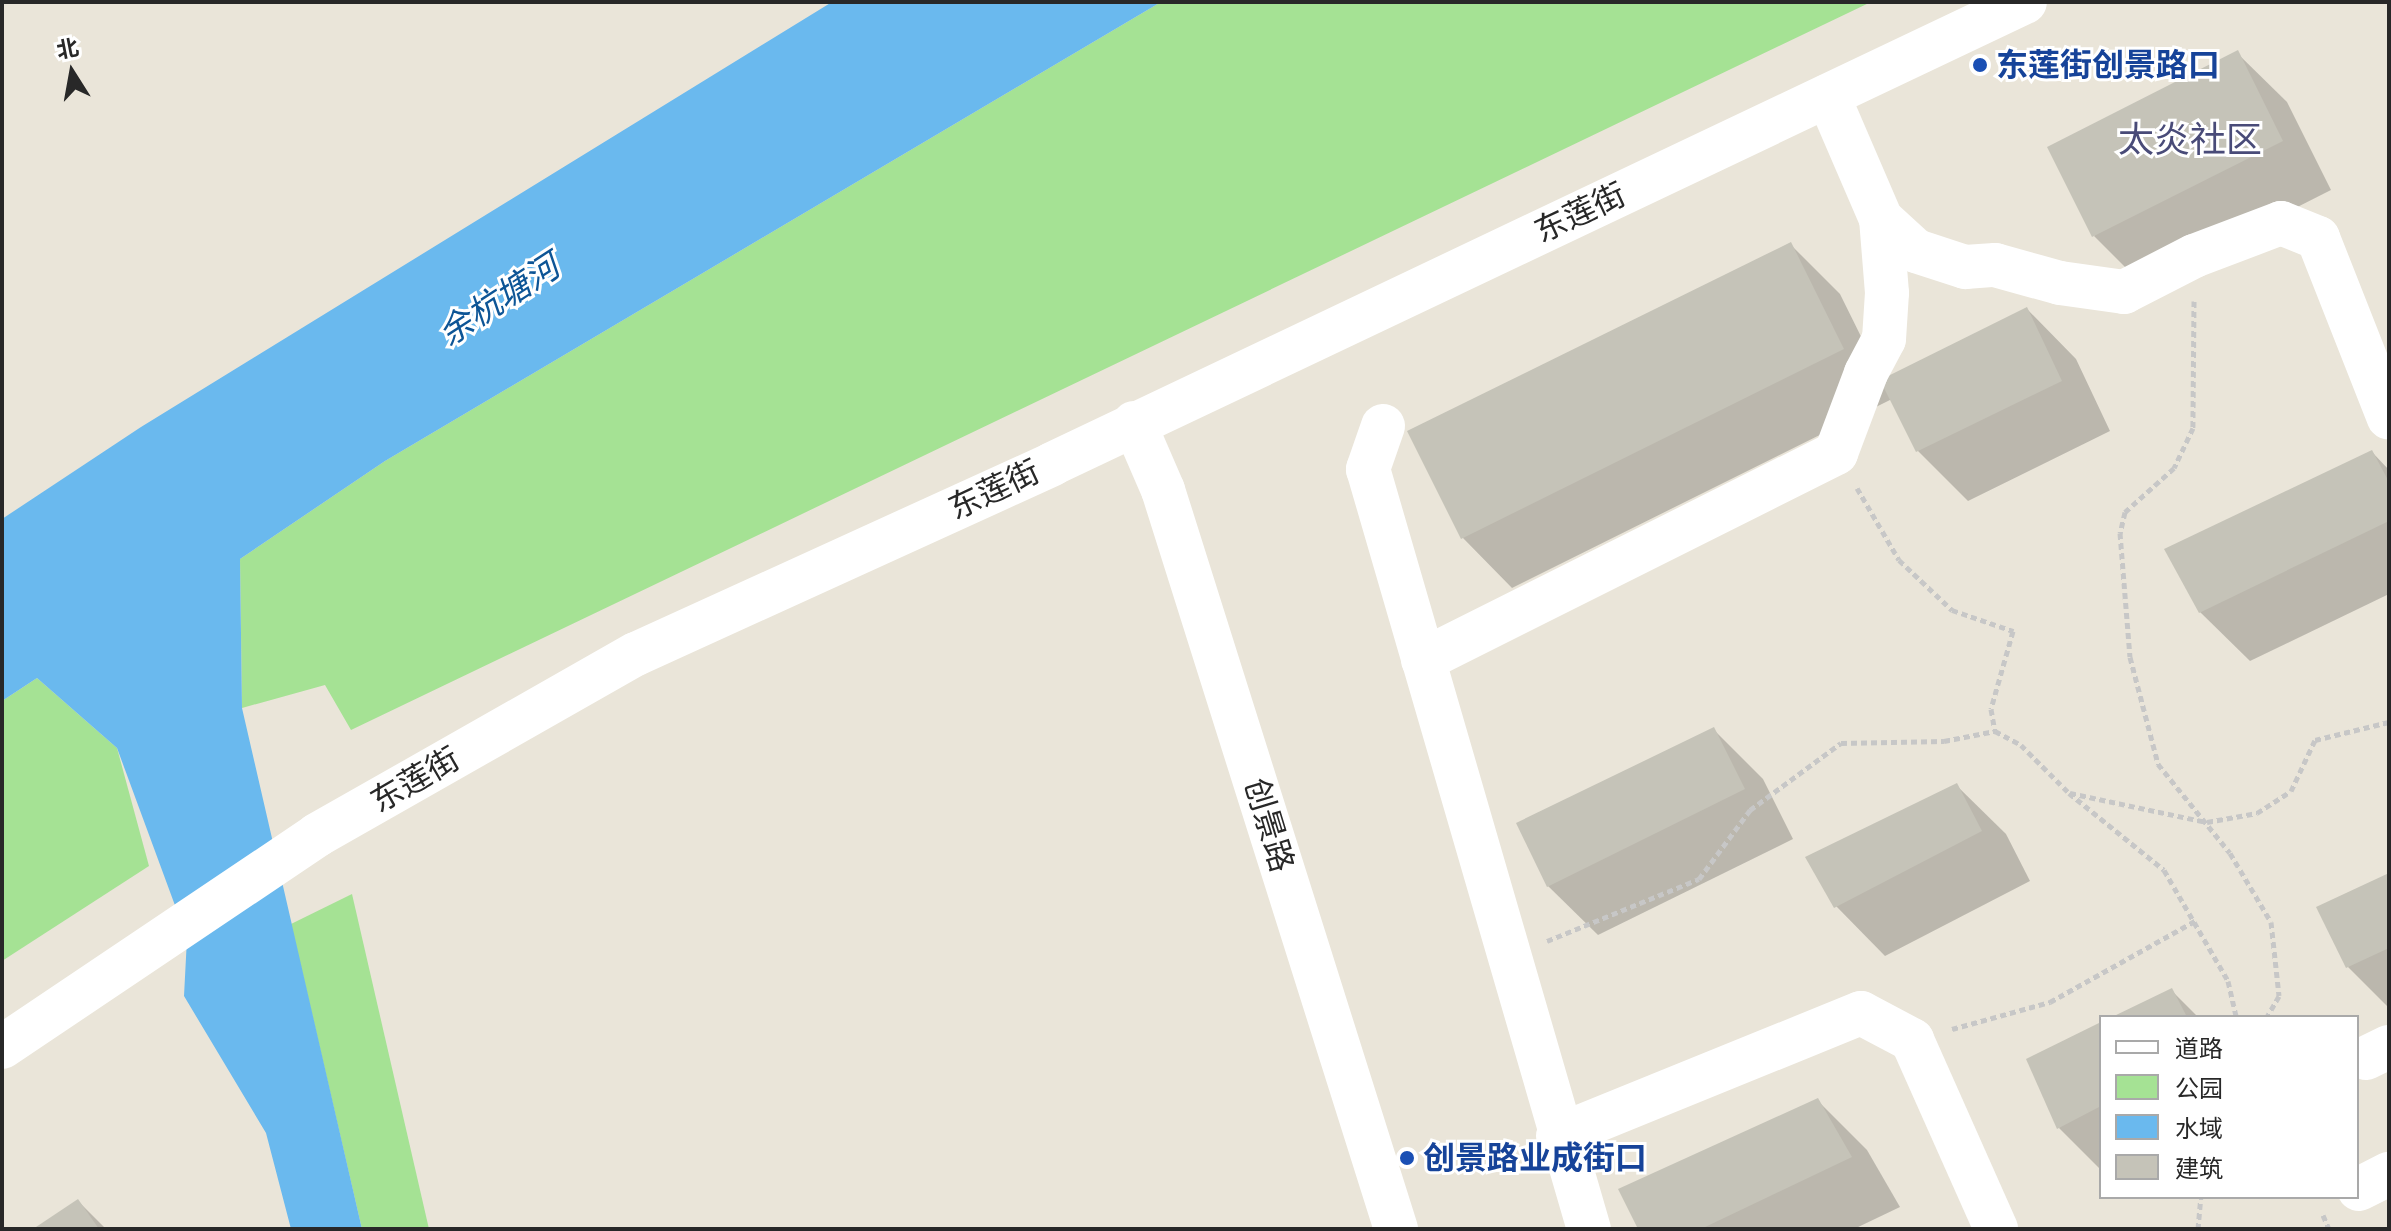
<!DOCTYPE html>
<html>
<head>
<meta charset="utf-8">
<style>
	body { margin:0 }
	#map { position:relative; width:2391px; height:1231px; overflow:hidden; background:#eae5d9; font-family:Jost,"Noto Sans SC",sans-serif }
	div>[style] { position:absolute }
	.green>* { inset:0; background:#a5e294 }
	.water>* { inset:0; background:#6ab9ee }
	.shadow>* { inset:0; background:#0003 }
	.building>* { inset:0; background:#c5c3b8 }
	.path>* { height:5px; margin-top:-2.5px; transform-origin:0; background:repeating-linear-gradient(90deg,#c7c7c7 0 6px,transparent 0 10px) }
	.minor>* { height:44px; margin:-22px; padding:0 22px; transform-origin:22px; border-radius:22px; background:#fff }
	.dots>* { width:22px; height:22px; translate:-50% -50%; box-sizing:border-box; border:4px solid #fff; border-radius:50% }
	span { translate:-50% -50%; white-space:nowrap; text-align:center; line-height:1.15; -webkit-text-stroke:6px #fff; paint-order:stroke }
	.transit-label { font-size:32px; color:#164399; font-weight:700 }
	.left { translate:0 -50%; text-align:left }
	.street-label { font-size:32px; color:#282828 }
	.water-label { font-size:34px; color:#0d5596; font-style:italic }
	.quarter-label { font-size:36px; color:#494b78 }
	.frame { position:absolute; inset:0; border:4px solid #282828; pointer-events:none }
	.legend { position:absolute; left:2099px; top:1015px; width:260px; height:184px; box-sizing:border-box; background:#fff; border:2px solid #a9a9a9; margin:0; padding:10px 14px; list-style:none; font-size:24px; color:#282828 }
	.legend li { display:flex; align-items:center; gap:16px; height:40px }
	.legend b { width:40px; border:2px solid #a9a9a9 }
	.north { position:absolute; left:32px; top:32px; width:80px; height:80px; -webkit-text-stroke:6px #fff; paint-order:stroke; rotate:349deg; font-size:22px; font-weight:700; line-height:32px; text-align:center; color:#282828 }
	.north::after { content:''; display:block; margin:auto; width:28px; height:36px; background:#282828; clip-path:polygon(50% 0,100% 100%,50% 72%,0 100%) }
</style>
</head>
<body>
<div id="map">
	<div class="green">
		<i style="clip-path:polygon(1161px 2px,1871px 2px,351px 730px,325px 685px,242px 708px,240px 559px,385px 461px)"></i>
		<i style="clip-path:polygon(37px 678px,117px 748px,149px 866px,2px 961px,2px 701px)"></i>
		<i style="clip-path:polygon(352px 894px,429px 1229px,362px 1229px,291px 924px)"></i>
	</div>
	<div class="water">
		<i style="clip-path:polygon(832px 2px,1161px 2px,385px 461px,240px 559px,242px 708px,362px 1229px,291px 1229px,266px 1133px,184px 996px,187px 938px,117px 748px,37px 678px,2px 701px,2px 519px,141px 427px)"></i>
	</div>
	<div class="shadow">
		<i style="clip-path:polygon(2237px 53px,2287px 102px,2331px 190px,2143px 285px,2094px 236px)"></i>
		<i style="clip-path:polygon(1790px 244px,1840px 294px,1883px 381px,2027px 309px,2076px 359px,2110px 431px,1968px 501px,1918px 451px,1892px 399px,1512px 588px,1463px 538px,1410px 432px)"></i>
		<i style="clip-path:polygon(2372px 452px,2389px 470px,2389px 594px,2250px 661px,2200px 612px)"></i>
		<i style="clip-path:polygon(1714px 730px,1763px 779px,1793px 839px,1598px 935px,1548px 886px)"></i>
		<i style="clip-path:polygon(1956px 785px,2006px 834px,2030px 881px,1885px 956px,1836px 906px)"></i>
		<i style="clip-path:polygon(2389px 875px,2389px 1008px,2348px 967px)"></i>
		<i style="clip-path:polygon(2171px 990px,2198px 1017px,2117px 1017px)"></i>
		<i style="clip-path:polygon(2101px 1025px,2101px 1170px,2059px 1128px)"></i>
		<i style="clip-path:polygon(1817px 1100px,1867px 1150px,1900px 1207px,1854px 1229px,1640px 1229px)"></i>
		<i style="clip-path:polygon(78px 1201px,106px 1229px,37px 1229px)"></i>
	</div>
	<div class="building">
		<i style="clip-path:polygon(2238px 50px,2283px 141px,2092px 237px,2047px 147px)"></i>
		<i style="clip-path:polygon(1791px 242px,1844px 349px,1461px 539px,1407px 431px)"></i>
		<i style="clip-path:polygon(2027px 307px,2062px 381px,1916px 452px,1880px 380px)"></i>
		<i style="clip-path:polygon(2372px 450px,2389px 482px,2389px 521px,2199px 613px,2164px 549px)"></i>
		<i style="clip-path:polygon(1714px 727px,1745px 789px,1547px 887px,1516px 823px)"></i>
		<i style="clip-path:polygon(1957px 783px,1982px 831px,1834px 908px,1805px 857px)"></i>
		<i style="clip-path:polygon(2389px 873px,2389px 948px,2346px 968px,2316px 907px)"></i>
		<i style="clip-path:polygon(2172px 988px,2187px 1017px,2112px 1017px)"></i>
		<i style="clip-path:polygon(2101px 1022px,2101px 1106px,2057px 1129px,2026px 1059px)"></i>
		<i style="clip-path:polygon(1818px 1098px,1852px 1157px,1701px 1229px,1638px 1229px,1618px 1189px)"></i>
		<i style="clip-path:polygon(78px 1199px,99px 1229px,33px 1229px)"></i>
	</div>
	<div class="path">
		<i style="left:2194px;top:301px;width:127px;rotate:90.5deg"></i>
		<i style="left:2193px;top:428px;width:44px;rotate:115.4deg"></i>
		<i style="left:2174px;top:468px;width:66px;rotate:138.1deg"></i>
		<i style="left:2125px;top:512px;width:22px;rotate:103deg"></i>
		<i style="left:2120px;top:533px;width:124px;rotate:85.4deg"></i>
		<i style="left:2130px;top:657px;width:111px;rotate:75.3deg"></i>
		<i style="left:2158px;top:764px;width:114px;rotate:51deg"></i>
		<i style="left:2230px;top:853px;width:80px;rotate:59.3deg"></i>
		<i style="left:2271px;top:922px;width:74px;rotate:83.8deg"></i>
		<i style="left:2279px;top:996px;width:24px;rotate:120deg"></i>
		<i style="left:1857px;top:488px;width:83px;rotate:59.7deg"></i>
		<i style="left:1899px;top:560px;width:73px;rotate:43.3deg"></i>
		<i style="left:1952px;top:610px;width:65px;rotate:19deg"></i>
		<i style="left:2013px;top:631px;width:81px;rotate:105.8deg"></i>
		<i style="left:1991px;top:709px;width:22px;rotate:80deg"></i>
		<i style="left:1995px;top:731px;width:30px;rotate:28deg"></i>
		<i style="left:2021px;top:745px;width:68px;rotate:45deg"></i>
		<i style="left:2069px;top:793px;width:122px;rotate:39deg"></i>
		<i style="left:2164px;top:870px;width:128px;rotate:60deg"></i>
		<i style="left:2228px;top:981px;width:37px;rotate:77deg"></i>
		<i style="left:2070px;top:793px;width:140px;rotate:12deg"></i>
		<i style="left:2207px;top:822px;width:51px;rotate:-10.2deg"></i>
		<i style="left:2257px;top:813px;width:40px;rotate:-32.9deg"></i>
		<i style="left:2291px;top:791px;width:56px;rotate:-64.8deg"></i>
		<i style="left:2315px;top:740px;width:76px;rotate:-13.7deg"></i>
		<i style="left:1547px;top:941px;width:164px;rotate:-22.2deg"></i>
		<i style="left:1699px;top:879px;width:86px;rotate:-53.5deg"></i>
		<i style="left:1750px;top:810px;width:113px;rotate:-36.4deg"></i>
		<i style="left:1841px;top:743px;width:103px;rotate:-1.1deg"></i>
		<i style="left:1944px;top:741px;width:52px;rotate:-11.1deg"></i>
		<i style="left:1952px;top:1029px;width:102px;rotate:-15.4deg"></i>
		<i style="left:2050px;top:1002px;width:168px;rotate:-29.2deg"></i>
		<i style="left:2323px;top:1215px;width:15px;rotate:67deg"></i>
		<i style="left:2198px;top:1229px;width:32px;rotate:-85deg"></i>
	</div>
	<div class="minor">
		<i style="left:1881px;top:219px;width:47px;rotate:42.4deg"></i>
		<i style="left:1916px;top:251px;width:52px;rotate:18.1deg"></i>
		<i style="left:1965px;top:267px;width:30px;rotate:-4deg"></i>
		<i style="left:1995px;top:265px;width:67px;rotate:15.5deg"></i>
		<i style="left:2060px;top:283px;width:65px;rotate:8deg"></i>
		<i style="left:2124px;top:292px;width:79px;rotate:-27.2deg"></i>
		<i style="left:2194px;top:256px;width:93px;rotate:-20.8deg"></i>
		<i style="left:2281px;top:223px;width:40px;rotate:22deg"></i>
		<i style="left:2318px;top:238px;width:193px;rotate:68.5deg"></i>
		<i style="left:1134px;top:423px;width:73px;rotate:66.6deg"></i>
		<i style="left:1163px;top:490px;width:775px;rotate:72.5deg"></i>
		<i style="left:1383px;top:426px;width:46px;rotate:109.2deg"></i>
		<i style="left:1368px;top:469px;width:791px;rotate:73.79deg"></i>
		<i style="left:1423px;top:660px;width:462px;rotate:-26.6deg"></i>
		<i style="left:1836px;top:453px;width:85px;rotate:-69.4deg"></i>
		<i style="left:1866px;top:373px;width:38px;rotate:-62deg"></i>
		<i style="left:1884px;top:339px;width:46px;rotate:-86.3deg"></i>
		<i style="left:1887px;top:293px;width:74px;rotate:-94.6deg"></i>
		<i style="left:1881px;top:219px;width:134px;rotate:-113.3deg"></i>
		<i style="left:2px;top:1047px;width:380px;rotate:-33.9deg"></i>
		<i style="left:317px;top:835px;width:367px;rotate:-29.6deg"></i>
		<i style="left:636px;top:654px;width:457px;rotate:-24.5deg"></i>
		<i style="left:1052px;top:464px;width:1077px;rotate:-25.4deg"></i>
		<i style="left:2366px;top:1058px;width:25px;rotate:-26deg"></i>
		<i style="left:1558px;top:1136px;width:327px;rotate:-22.1deg"></i>
		<i style="left:1861px;top:1013px;width:58px;rotate:27.9deg"></i>
		<i style="left:1912px;top:1040px;width:207px;rotate:66deg"></i>
		<i style="left:2359px;top:1189px;width:34px;rotate:-27deg"></i>
	</div>
	<div class="dots">
		<i style="left:1980px;top:65px;background:#1a4fb4"></i>
		<i style="left:1407px;top:1158px;background:#1a4fb4"></i>
	</div>
	<div class="transit-label">
		<span class="left" style="left:1996px;top:65px">东莲街创景路口</span>
		<span class="left" style="left:1423px;top:1158px">创景路业成街口</span>
	</div>
	<div class="street-label">
		<span style="left:1580px;top:213px;rotate:-25deg">东莲街</span>
		<span style="left:994px;top:490px;rotate:-25deg">东莲街</span>
		<span style="left:415px;top:780px;rotate:-30deg">东莲街</span>
		<span style="left:1269px;top:825px;rotate:73deg">创景路</span>
	</div>
	<div class="water-label">
		<span style="left:499px;top:300px;rotate:-33deg">余杭塘河</span>
	</div>
	<div class="quarter-label">
		<span style="left:2190px;top:140px">太炎社区</span>
	</div>
	<div class="frame"></div>
	<ul class="legend">
	<li><b style="height:10px;background:#fff"></b>道路</li>
	<li><b style="height:22px;background:#a5e294"></b>公园</li>
	<li><b style="height:22px;background:#6ab9ee"></b>水域</li>
	<li><b style="height:22px;background:#c5c3b8"></b>建筑</li>
	</ul>
	<div class="north">北</div>
</div>
</body>
</html>
